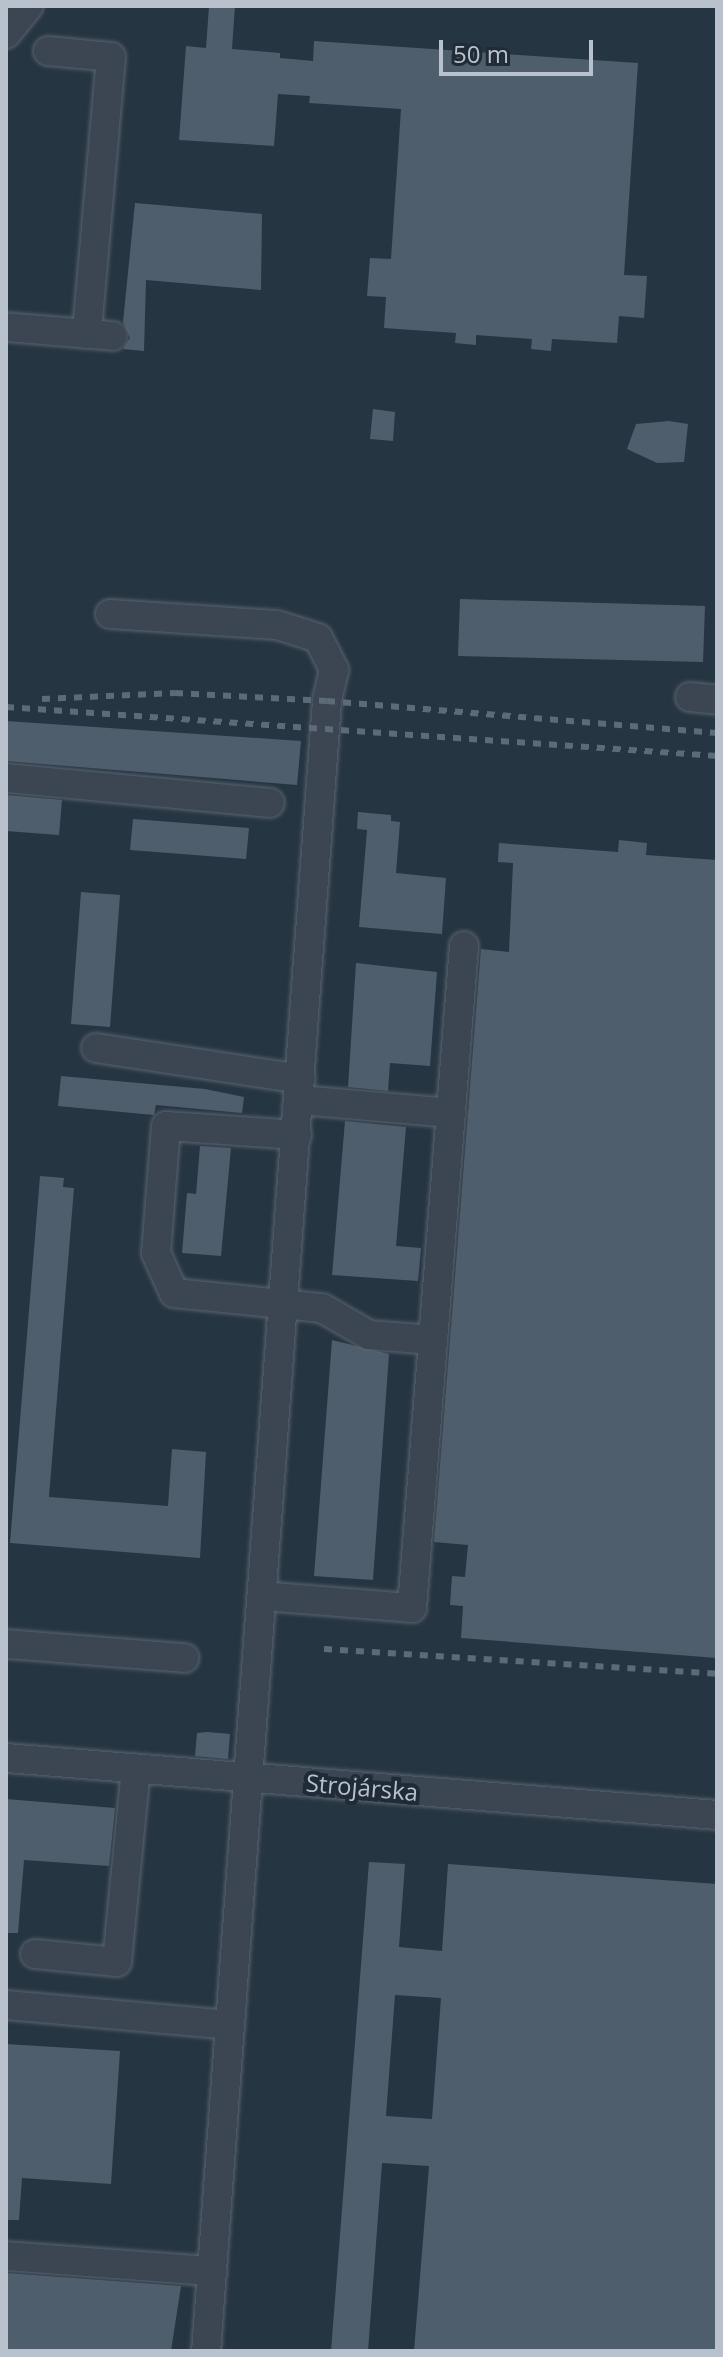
<!DOCTYPE html>
<html>
<head>
<meta charset="utf-8">
<style>
	body { margin:0 }
	#map { position:relative; width:723px; height:2357px; overflow:hidden; background:#263542; font-family:"Open Sans",sans-serif }
	div>[style] { position:absolute }
	.building>* { inset:0; background:#4f5e6d }
	.roads { filter:drop-shadow(0 0 2px #59646f) drop-shadow(0 0 2px #59646f) }
	.minor>* { height:28px; margin:-14px; padding:0 14px; transform-origin:14px; border-radius:14px; background:#3b4652 }
	.rail>* { height:6px; margin-top:-3px; transform-origin:0; background:repeating-linear-gradient(90deg,#5d6b79 0 8px,transparent 0 16px) }
	span { translate:-50% -50%; white-space:nowrap; text-align:center; line-height:1.15; -webkit-text-stroke:8px #1f2b37; paint-order:stroke }
	.street-label { font-size:24px; color:#b8c1cc }
	.frame { position:absolute; inset:0; border:8px solid #b8c1cc; pointer-events:none }
	.scale { position:absolute; left:439px; top:40px; width:154px; height:36px; box-sizing:border-box; border:4px solid #b8c1cc; border-top:0; padding-left:10px; font-size:24px; line-height:28px; white-space:nowrap; color:#b8c1cc; -webkit-text-stroke:6px #1f2b37; paint-order:stroke }
</style>
</head>
<body>
<div id="map">
	<div class="building">
		<i style="clip-path:polygon(209px 6px,235px 6px,232px 49px,280px 53px,280px 58px,313px 61px,314px 41px,638px 63px,624px 275px,647px 276px,644px 318px,619px 316px,617px 343px,552px 339px,551px 351px,531px 349px,532px 339px,476px 335px,476px 345px,455px 343px,456px 333px,384px 328px,386px 297px,367px 296px,370px 258px,391px 259px,401px 109px,309px 103px,310px 96px,278px 94px,274px 146px,179px 140px,186px 46px,206px 48px)"></i>
		<i style="clip-path:polygon(135px 203px,262px 214px,261px 290px,146px 280px,144px 351px,123px 349px,130px 338px,123px 322px)"></i>
		<i style="clip-path:polygon(373px 409px,395px 412px,393px 441px,370px 439px)"></i>
		<i style="clip-path:polygon(669px 421px,688px 424px,684px 462px,657px 463px,627px 449px,636px 424px)"></i>
		<i style="clip-path:polygon(460px 599px,705px 606px,703px 662px,458px 656px)"></i>
		<i style="clip-path:polygon(6px 721px,301px 741px,297px 785px,6px 761px)"></i>
		<i style="clip-path:polygon(6px 795px,62px 800px,59px 835px,6px 831px)"></i>
		<i style="clip-path:polygon(358px 812px,391px 815px,391px 821px,400px 822px,396px 873px,446px 878px,442px 934px,359px 927px,367px 830px,357px 829px)"></i>
		<i style="clip-path:polygon(133px 819px,249px 828px,246px 859px,130px 850px)"></i>
		<i style="clip-path:polygon(619px 840px,647px 843px,646px 855px,717px 860px,717px 1658px,461px 1638px,463px 1606px,450px 1605px,452px 1576px,465px 1577px,468px 1545px,434px 1542px,481px 949px,509px 952px,513px 863px,498px 862px,499px 843px,618px 852px)"></i>
		<i style="clip-path:polygon(81px 892px,120px 895px,110px 1027px,71px 1024px)"></i>
		<i style="clip-path:polygon(356px 963px,437px 972px,430px 1066px,390px 1063px,388px 1091px,348px 1087px)"></i>
		<i style="clip-path:polygon(61px 1076px,205px 1089px,244px 1097px,242px 1113px,156px 1105px,154px 1115px,58px 1106px)"></i>
		<i style="clip-path:polygon(345px 1121px,406px 1127px,396px 1246px,421px 1248px,418px 1281px,332px 1275px)"></i>
		<i style="clip-path:polygon(200px 1146px,231px 1148px,221px 1256px,182px 1253px,187px 1193px,196px 1194px)"></i>
		<i style="clip-path:polygon(40px 1176px,64px 1178px,63px 1187px,74px 1188px,49px 1497px,168px 1506px,172px 1449px,206px 1452px,200px 1558px,10px 1543px)"></i>
		<i style="clip-path:polygon(332px 1340px,389px 1354px,373px 1580px,314px 1576px)"></i>
		<i style="clip-path:polygon(207px 1732px,230px 1734px,228px 1759px,195px 1756px,197px 1733px)"></i>
		<i style="clip-path:polygon(6px 1799px,115px 1808px,109px 1866px,24px 1860px,18px 1933px,6px 1933px)"></i>
		<i style="clip-path:polygon(evenodd,369px 1862px,405px 1864px,399px 1947px,442px 1951px,448px 1864px,717px 1884px,716px 2351px,414px 2351px,429px 2166px,382px 2163px,368px 2351px,331px 2351px,369px 1862px,395px 1995px,441px 1998px,432px 2119px,386px 2116px,395px 1995px)"></i>
		<i style="clip-path:polygon(6px 2044px,120px 2051px,111px 2184px,22px 2178px,19px 2220px,6px 2220px)"></i>
		<i style="clip-path:polygon(6px 2273px,181px 2286px,171px 2351px,6px 2351px)"></i>
	</div>
	<div class="roads">
		<div class="minor">
			<i style="left:6px;top:34px;width:36px;rotate:-51deg"></i>
			<i style="left:48px;top:51px;width:63px;rotate:5.4deg"></i>
			<i style="left:111px;top:57px;width:278px;rotate:95deg"></i>
			<i style="left:6px;top:327px;width:107px;rotate:4.8deg"></i>
			<i style="left:110px;top:614px;width:167px;rotate:3.8deg"></i>
			<i style="left:277px;top:625px;width:43px;rotate:17.6deg"></i>
			<i style="left:318px;top:638px;width:36px;rotate:63deg"></i>
			<i style="left:334px;top:670px;width:32px;rotate:103deg"></i>
			<i style="left:327px;top:701px;width:1654px;rotate:94.19deg"></i>
			<i style="left:690px;top:697px;width:27px;rotate:6deg"></i>
			<i style="left:6px;top:778px;width:265px;rotate:5.4deg"></i>
			<i style="left:96px;top:1048px;width:207px;rotate:8.6deg"></i>
			<i style="left:299px;top:1100px;width:153px;rotate:4.9deg"></i>
			<i style="left:297px;top:1135px;width:131px;rotate:-176.1deg"></i>
			<i style="left:166px;top:1126px;width:127px;rotate:94.5deg"></i>
			<i style="left:156px;top:1253px;width:44px;rotate:65.8deg"></i>
			<i style="left:174px;top:1293px;width:149px;rotate:5.8deg"></i>
			<i style="left:322px;top:1308px;width:54px;rotate:29.9deg"></i>
			<i style="left:369px;top:1335px;width:64px;rotate:4.5deg"></i>
			<i style="left:262px;top:1596px;width:150px;rotate:4.6deg"></i>
			<i style="left:412px;top:1608px;width:664px;rotate:-85.51deg"></i>
			<i style="left:6px;top:1644px;width:179px;rotate:4.5deg"></i>
			<i style="left:6px;top:1758px;width:713px;rotate:4.58deg"></i>
			<i style="left:35px;top:1954px;width:82px;rotate:5.6deg"></i>
			<i style="left:117px;top:1962px;width:194px;rotate:-84.4deg"></i>
			<i style="left:6px;top:2005px;width:224px;rotate:5.1deg"></i>
			<i style="left:6px;top:2256px;width:207px;rotate:4.2deg"></i>
		</div>
	</div>
	<div class="rail">
		<i style="left:42px;top:699px;width:133px;rotate:-2.6deg"></i>
		<i style="left:175px;top:693px;width:152px;rotate:3deg"></i>
		<i style="left:327px;top:701px;width:391px;rotate:4.7deg"></i>
		<i style="left:6px;top:707px;width:713px;rotate:3.94deg"></i>
		<i style="left:324px;top:1649px;width:394px;rotate:3.6deg"></i>
	</div>
	<div class="street-label">
		<span style="left:362px;top:1787px;rotate:5deg">Strojárska</span>
	</div>
	<div class="frame"></div>
	<div class="scale">50 m</div>
</div>
</body>
</html>
